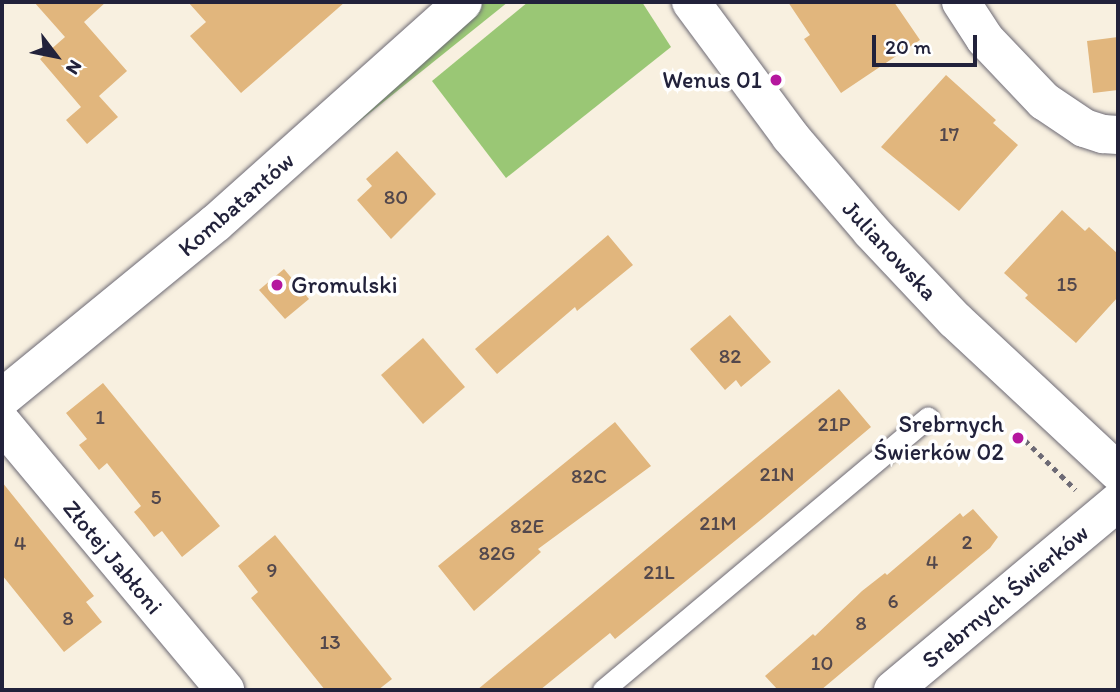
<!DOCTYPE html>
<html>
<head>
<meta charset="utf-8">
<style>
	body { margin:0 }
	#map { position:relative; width:1120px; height:692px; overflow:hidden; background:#f8f0e0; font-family:Itim,sans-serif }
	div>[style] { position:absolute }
	.green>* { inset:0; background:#9ac775 }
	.building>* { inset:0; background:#e1b67d }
	.path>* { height:4.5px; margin-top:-2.25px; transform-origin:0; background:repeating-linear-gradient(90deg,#6d6a75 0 5px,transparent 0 10px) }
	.roads { filter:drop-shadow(0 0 2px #6d6a75) drop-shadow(0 0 2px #6d6a75) }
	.service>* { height:21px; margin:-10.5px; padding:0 10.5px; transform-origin:10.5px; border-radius:10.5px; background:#fff }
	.minor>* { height:38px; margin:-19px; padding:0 19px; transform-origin:19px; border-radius:19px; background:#fff }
	.dots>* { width:19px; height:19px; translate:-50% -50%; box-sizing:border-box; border:4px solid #fff; border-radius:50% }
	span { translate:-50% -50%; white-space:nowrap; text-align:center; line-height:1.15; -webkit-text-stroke:7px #fff; paint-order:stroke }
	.number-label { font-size:21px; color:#52474c }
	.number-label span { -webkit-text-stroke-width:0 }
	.poi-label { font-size:24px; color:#22223b }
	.right { translate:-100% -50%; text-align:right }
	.left { translate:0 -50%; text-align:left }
	.street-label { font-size:24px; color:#22223b }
	.frame { position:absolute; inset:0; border:4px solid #22223b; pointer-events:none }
	.north { position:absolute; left:21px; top:21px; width:70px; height:70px; -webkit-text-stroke:5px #fff; paint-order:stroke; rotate:122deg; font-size:19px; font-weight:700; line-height:28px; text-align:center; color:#22223b }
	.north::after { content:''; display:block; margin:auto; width:24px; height:32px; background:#22223b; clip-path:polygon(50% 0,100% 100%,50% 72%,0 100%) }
	.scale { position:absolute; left:872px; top:35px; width:105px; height:32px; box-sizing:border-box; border:4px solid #22223b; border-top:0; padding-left:9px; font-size:21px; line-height:24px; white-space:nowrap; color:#22223b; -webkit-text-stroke:5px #fff; paint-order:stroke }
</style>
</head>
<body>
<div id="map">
	<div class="green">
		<i style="clip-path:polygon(484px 2px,508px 2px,305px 165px,403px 71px)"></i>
		<i style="clip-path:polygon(528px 2px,642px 2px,671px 47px,506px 178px,432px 81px)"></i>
	</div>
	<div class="building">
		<i style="clip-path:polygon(34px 2px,106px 2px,84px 22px,127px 71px,99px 96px,118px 117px,87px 144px,66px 120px,81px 107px,40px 59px,65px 37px)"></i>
		<i style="clip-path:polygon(188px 2px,345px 2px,241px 93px,190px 36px,206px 22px)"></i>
		<i style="clip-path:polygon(788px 2px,894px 2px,920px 40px,841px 93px,804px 39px,810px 35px)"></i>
		<i style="clip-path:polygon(1118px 37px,1118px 90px,1093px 93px,1087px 41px)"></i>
		<i style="clip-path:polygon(946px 75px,996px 120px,993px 123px,1018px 145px,959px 211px,881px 147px)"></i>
		<i style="clip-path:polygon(397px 151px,436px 194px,391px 239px,357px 200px,372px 186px,366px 179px)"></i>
		<i style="clip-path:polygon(1062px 210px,1085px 231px,1089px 227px,1118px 254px,1118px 297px,1076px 343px,1025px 298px,1028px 295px,1004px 273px)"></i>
		<i style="clip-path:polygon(608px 235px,633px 265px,577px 311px,575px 307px,497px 374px,475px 349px)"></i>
		<i style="clip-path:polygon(284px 269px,309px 299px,285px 319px,259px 290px)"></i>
		<i style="clip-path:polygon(730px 315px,771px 362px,741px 387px,736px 380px,725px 390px,690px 349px)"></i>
		<i style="clip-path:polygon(423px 338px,465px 387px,423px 424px,381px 375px)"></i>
		<i style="clip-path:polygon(103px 383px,220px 526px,182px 557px,162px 531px,154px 537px,144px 524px,134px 512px,141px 506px,107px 463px,99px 470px,79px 445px,87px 439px,66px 413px)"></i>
		<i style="clip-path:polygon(839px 389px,871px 427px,763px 518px,615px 639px,610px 633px,540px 690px,477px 690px)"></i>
		<i style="clip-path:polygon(615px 422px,651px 466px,538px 549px,541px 552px,474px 611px,438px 566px)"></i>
		<i style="clip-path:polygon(2px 482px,94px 596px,86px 602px,102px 622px,64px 652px,2px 575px)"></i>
		<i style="clip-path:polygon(973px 509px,998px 537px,990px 548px,821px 690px,778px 690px,765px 676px,813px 634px,815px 636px,862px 591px,885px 573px,887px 575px,960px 513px,963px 517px)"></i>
		<i style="clip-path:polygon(275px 535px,392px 679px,378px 690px,325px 690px,251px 598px,258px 592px,238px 566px)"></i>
	</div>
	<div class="path">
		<i style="left:1025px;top:440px;width:71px;rotate:44.4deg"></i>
	</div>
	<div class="roads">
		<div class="service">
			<i style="left:603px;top:690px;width:424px;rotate:-40deg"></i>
		</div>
		<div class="minor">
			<i style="left:691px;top:2px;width:167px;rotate:53.5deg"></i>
			<i style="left:790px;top:136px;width:125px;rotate:49.5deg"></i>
			<i style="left:871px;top:231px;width:122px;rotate:46.7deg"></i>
			<i style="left:955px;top:320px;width:223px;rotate:43deg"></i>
			<i style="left:961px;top:2px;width:44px;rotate:57deg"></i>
			<i style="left:985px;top:39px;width:86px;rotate:46.4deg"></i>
			<i style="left:1044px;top:101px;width:48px;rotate:34deg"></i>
			<i style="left:1084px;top:128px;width:20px;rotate:18deg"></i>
			<i style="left:1103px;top:134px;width:15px;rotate:4deg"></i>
			<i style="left:2px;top:398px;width:276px;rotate:-39.3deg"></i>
			<i style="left:216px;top:223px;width:331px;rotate:-41.8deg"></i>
			<i style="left:2px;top:423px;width:348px;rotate:50.1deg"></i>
			<i style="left:893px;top:690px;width:293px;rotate:-39.9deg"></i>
		</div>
	</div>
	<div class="dots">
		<i style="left:776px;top:80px;background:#b5179e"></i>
		<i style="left:277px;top:285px;background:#b5179e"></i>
		<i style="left:1018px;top:438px;background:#b5179e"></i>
	</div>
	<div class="number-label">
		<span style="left:949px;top:134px">17</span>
		<span style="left:396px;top:197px">80</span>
		<span style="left:1067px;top:284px">15</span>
		<span style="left:730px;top:356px">82</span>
		<span style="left:100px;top:417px">1</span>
		<span style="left:834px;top:424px">21P</span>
		<span style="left:777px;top:474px">21N</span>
		<span style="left:589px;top:476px">82C</span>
		<span style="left:156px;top:497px">5</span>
		<span style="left:718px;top:523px">21M</span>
		<span style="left:527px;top:526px">82E</span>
		<span style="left:967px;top:542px">2</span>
		<span style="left:20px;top:543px">4</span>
		<span style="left:497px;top:553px">82G</span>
		<span style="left:932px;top:562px">4</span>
		<span style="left:272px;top:570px">9</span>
		<span style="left:659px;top:572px">21L</span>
		<span style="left:893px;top:601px">6</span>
		<span style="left:68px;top:618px">8</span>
		<span style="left:861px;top:623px">8</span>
		<span style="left:330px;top:642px">13</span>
		<span style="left:822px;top:663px">10</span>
	</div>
	<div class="poi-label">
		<span class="right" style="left:762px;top:80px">Wenus 01</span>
		<span class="left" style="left:291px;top:285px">Gromulski</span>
		<span class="right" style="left:1004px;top:438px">Srebrnych<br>Świerków 02</span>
	</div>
	<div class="street-label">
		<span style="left:236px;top:204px;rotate:-41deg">Kombatantów</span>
		<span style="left:890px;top:250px;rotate:47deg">Julianowska</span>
		<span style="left:113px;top:557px;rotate:50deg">Złotej Jabłoni</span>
		<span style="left:1005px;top:596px;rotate:-40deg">Srebrnych Świerków</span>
	</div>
	<div class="frame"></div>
	<div class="north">N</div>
	<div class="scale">20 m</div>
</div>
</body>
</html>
